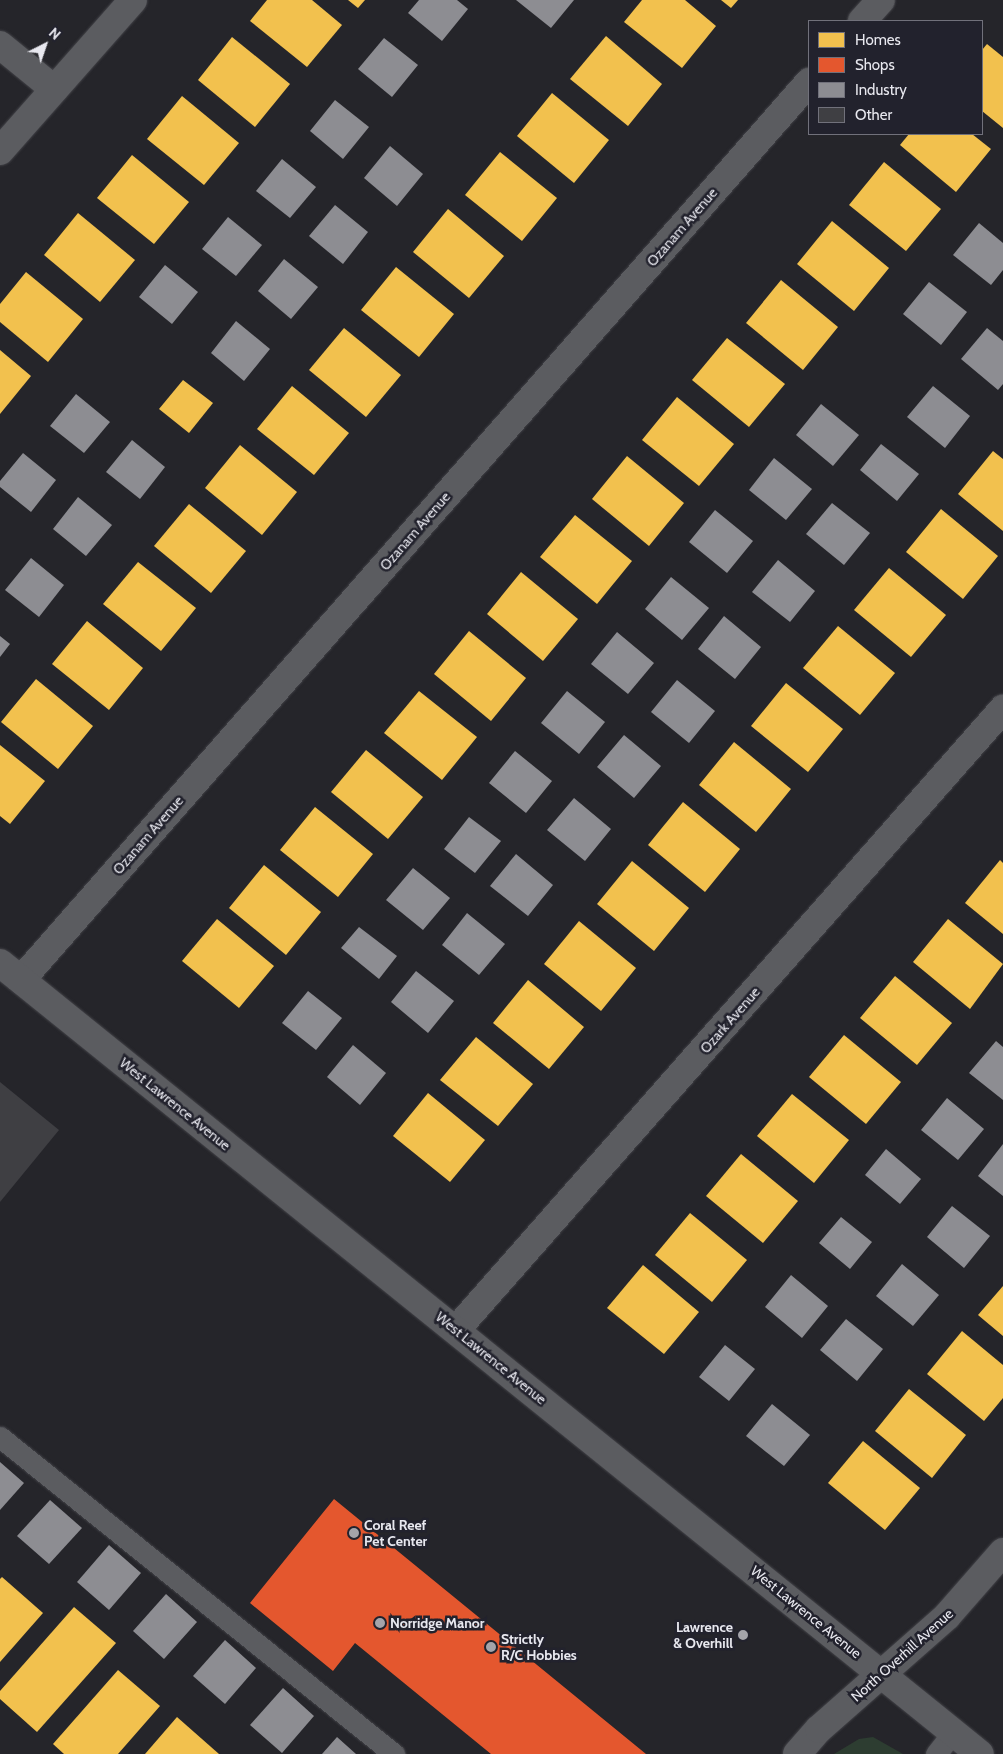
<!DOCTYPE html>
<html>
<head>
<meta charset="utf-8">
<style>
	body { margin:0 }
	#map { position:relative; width:1003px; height:1754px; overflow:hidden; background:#25252a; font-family:Cabin,sans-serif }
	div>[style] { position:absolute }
	.green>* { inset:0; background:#2d3d31 }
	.homes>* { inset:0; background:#f2c14e }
	.shops>* { inset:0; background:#e4572e }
	.industry>* { inset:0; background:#8d8d92 }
	.building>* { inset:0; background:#3f3f43 }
	.roads { filter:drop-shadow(0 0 1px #424247) drop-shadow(0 0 1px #424247) }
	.service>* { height:21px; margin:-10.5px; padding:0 10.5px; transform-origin:10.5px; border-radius:10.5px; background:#5b5c60 }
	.minor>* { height:28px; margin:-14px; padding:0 14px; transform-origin:14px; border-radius:14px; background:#5b5c60 }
	.secondary>* { height:28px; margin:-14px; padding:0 14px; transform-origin:14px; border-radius:14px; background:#5b5c60 }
	.dots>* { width:14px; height:14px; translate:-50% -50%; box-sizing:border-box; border:2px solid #22222d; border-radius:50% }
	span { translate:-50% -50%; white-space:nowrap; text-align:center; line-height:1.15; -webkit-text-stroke:5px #22222d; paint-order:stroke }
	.street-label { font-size:14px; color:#e8e8ef }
	.poi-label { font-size:14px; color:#e8e8ef; font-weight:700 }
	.left { translate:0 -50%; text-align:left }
	.right { translate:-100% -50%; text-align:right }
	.legend { position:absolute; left:808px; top:20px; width:175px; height:115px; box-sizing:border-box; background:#22222d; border:1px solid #71717b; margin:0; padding:6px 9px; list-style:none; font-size:15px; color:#e8e8ef }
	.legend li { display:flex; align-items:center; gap:10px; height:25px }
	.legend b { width:25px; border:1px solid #71717b }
	.north { position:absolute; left:20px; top:20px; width:50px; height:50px; -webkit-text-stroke:4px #22222d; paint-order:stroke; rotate:41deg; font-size:14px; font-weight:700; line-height:20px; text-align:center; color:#e8e8ef }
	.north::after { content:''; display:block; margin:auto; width:18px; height:22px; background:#e8e8ef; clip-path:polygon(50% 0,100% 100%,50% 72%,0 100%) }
</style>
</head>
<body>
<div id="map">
	<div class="green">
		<i style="clip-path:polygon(873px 1737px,903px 1754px,834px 1754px,859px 1739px)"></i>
	</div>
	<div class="homes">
		<i style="clip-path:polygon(267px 0,312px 0,342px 25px,307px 67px,250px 21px)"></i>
		<i style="clip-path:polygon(348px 0,365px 0,358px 8px)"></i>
		<i style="clip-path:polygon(642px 0,685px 0,716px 26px,682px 68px,624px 22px)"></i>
		<i style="clip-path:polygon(721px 0,738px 0,731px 8px)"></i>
		<i style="clip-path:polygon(606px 36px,662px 84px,628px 126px,570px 79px)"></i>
		<i style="clip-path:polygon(232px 37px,290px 84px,255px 127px,198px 80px)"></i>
		<i style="clip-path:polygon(987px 44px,1003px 57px,1003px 128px,982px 111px,982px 50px)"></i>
		<i style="clip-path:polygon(552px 93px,609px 140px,574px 183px,517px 136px)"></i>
		<i style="clip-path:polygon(182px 96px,239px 143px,204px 185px,147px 139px)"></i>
		<i style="clip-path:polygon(909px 134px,972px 134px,991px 149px,956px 192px,900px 145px)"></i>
		<i style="clip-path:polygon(500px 152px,557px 198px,522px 241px,465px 195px)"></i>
		<i style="clip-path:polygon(132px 155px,189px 202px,154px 244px,97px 198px)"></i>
		<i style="clip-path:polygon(884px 162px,941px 209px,906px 251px,849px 205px)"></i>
		<i style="clip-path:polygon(448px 209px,504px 256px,469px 298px,413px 252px)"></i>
		<i style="clip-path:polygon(78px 213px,135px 260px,100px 302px,44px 255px)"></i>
		<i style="clip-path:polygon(832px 221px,889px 268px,854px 311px,797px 264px)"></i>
		<i style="clip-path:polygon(396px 267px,454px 314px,419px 357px,361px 310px)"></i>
		<i style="clip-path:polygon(26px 272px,83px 319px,48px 362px,0 322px,0 304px)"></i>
		<i style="clip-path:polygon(781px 280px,838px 327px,803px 370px,746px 323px)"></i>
		<i style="clip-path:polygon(344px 328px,401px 375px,366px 417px,309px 370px)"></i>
		<i style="clip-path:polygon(727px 338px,785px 384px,749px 427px,692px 380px)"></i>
		<i style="clip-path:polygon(0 350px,31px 376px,0 414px)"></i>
		<i style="clip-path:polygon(183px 380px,213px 403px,189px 433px,159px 409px)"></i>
		<i style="clip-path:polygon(292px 386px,349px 433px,314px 475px,257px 429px)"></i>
		<i style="clip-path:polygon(677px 397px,734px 444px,699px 486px,642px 440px)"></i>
		<i style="clip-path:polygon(240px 445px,297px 492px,262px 535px,205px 488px)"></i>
		<i style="clip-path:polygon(993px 451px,1003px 459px,1003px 531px,958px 494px)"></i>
		<i style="clip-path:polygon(627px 456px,684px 503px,649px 546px,592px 499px)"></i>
		<i style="clip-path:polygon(189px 504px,246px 551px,211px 593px,154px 546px)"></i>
		<i style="clip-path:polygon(941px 509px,998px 556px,963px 599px,906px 552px)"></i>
		<i style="clip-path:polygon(575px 515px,632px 561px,597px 604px,540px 557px)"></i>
		<i style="clip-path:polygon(138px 562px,196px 608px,161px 651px,103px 604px)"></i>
		<i style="clip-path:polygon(889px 568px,946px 615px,911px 657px,854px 610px)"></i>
		<i style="clip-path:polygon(521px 572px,578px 619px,543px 661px,487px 614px)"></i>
		<i style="clip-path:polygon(87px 621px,143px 668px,109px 710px,52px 664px)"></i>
		<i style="clip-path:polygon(838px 626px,895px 673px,860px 715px,803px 668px)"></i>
		<i style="clip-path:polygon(469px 631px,526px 678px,491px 721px,434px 674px)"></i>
		<i style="clip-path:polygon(36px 679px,93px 726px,58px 769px,1px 722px)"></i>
		<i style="clip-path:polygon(786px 683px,843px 729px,808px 772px,751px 726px)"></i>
		<i style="clip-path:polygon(419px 691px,477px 737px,442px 780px,384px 733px)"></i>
		<i style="clip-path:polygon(734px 742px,791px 789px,756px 832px,699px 785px)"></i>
		<i style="clip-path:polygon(0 745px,45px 781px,10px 824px,0 816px)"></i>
		<i style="clip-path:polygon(366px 750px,423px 797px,388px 839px,331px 792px)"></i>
		<i style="clip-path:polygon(683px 802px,740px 849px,705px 892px,648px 845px)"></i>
		<i style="clip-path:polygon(315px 807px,373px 854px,338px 897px,280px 850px)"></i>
		<i style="clip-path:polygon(1000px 860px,1003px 863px,1003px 934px,965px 903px)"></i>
		<i style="clip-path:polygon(632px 861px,689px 908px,654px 951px,597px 904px)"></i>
		<i style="clip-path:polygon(264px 865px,321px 912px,286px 955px,229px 908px)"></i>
		<i style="clip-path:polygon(217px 919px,274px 966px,239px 1008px,182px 961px)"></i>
		<i style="clip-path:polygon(948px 919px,1003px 964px,970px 1009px,913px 962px)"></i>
		<i style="clip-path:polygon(579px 921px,636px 968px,601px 1011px,544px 964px)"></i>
		<i style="clip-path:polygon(895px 976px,952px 1023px,917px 1065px,860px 1018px)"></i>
		<i style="clip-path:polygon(528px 980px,584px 1027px,549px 1069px,493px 1023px)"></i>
		<i style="clip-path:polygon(844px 1035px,901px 1082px,866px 1124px,809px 1077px)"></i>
		<i style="clip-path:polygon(476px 1037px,533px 1084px,498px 1126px,440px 1080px)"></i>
		<i style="clip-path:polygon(428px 1093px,485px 1140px,450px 1182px,393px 1136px)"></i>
		<i style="clip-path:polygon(792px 1094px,849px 1140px,814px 1183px,757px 1136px)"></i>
		<i style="clip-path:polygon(741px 1154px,798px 1201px,763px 1243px,706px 1196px)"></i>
		<i style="clip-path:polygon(690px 1213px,747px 1260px,712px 1302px,655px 1255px)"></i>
		<i style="clip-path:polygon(643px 1265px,699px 1312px,664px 1354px,607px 1308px)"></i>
		<i style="clip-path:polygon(1003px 1286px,1003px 1336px,978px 1315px)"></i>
		<i style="clip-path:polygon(962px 1331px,1003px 1365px,1003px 1398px,984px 1421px,927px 1374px)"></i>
		<i style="clip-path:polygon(909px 1389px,966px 1435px,932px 1478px,875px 1431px)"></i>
		<i style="clip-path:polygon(863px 1441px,920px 1488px,885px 1530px,828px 1483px)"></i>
		<i style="clip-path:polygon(2px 1577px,43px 1613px,0 1662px,0 1579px)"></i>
		<i style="clip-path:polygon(74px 1607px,116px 1643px,37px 1732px,0 1699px,0 1691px)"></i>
		<i style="clip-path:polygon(118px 1670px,160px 1706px,118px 1754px,64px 1754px,53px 1744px)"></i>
		<i style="clip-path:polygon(177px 1717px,219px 1754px,145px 1754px)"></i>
	</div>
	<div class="shops">
		<i style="clip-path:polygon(334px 1499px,646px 1754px,491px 1754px,355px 1643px,333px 1671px,250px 1603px)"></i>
	</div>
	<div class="industry">
		<i style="clip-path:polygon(419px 0,457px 0,468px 9px,442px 41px,408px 13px)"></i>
		<i style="clip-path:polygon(516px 0,574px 0,551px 28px)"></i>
		<i style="clip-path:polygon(384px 38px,418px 65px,392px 97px,358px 69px)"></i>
		<i style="clip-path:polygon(335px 100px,369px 127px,343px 159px,310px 131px)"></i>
		<i style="clip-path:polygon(390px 146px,423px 174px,397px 206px,364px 178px)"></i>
		<i style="clip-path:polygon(282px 159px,316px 187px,290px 218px,256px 191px)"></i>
		<i style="clip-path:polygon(335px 205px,368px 232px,343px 264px,309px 236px)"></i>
		<i style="clip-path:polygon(228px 217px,262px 245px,236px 276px,202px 249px)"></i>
		<i style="clip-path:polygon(979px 223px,1003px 243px,1003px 270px,991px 285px,953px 255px)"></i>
		<i style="clip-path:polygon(284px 259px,318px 287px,291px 319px,258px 291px)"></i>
		<i style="clip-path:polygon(165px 265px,198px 292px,172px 324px,139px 297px)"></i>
		<i style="clip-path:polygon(929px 282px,967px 312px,941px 345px,903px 314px)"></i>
		<i style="clip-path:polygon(236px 321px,270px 349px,244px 381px,211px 353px)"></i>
		<i style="clip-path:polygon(987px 328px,1003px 341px,1003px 384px,998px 390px,961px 359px)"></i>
		<i style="clip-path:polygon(933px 386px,970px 416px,945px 448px,907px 417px)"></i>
		<i style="clip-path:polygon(76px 394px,110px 422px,84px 453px,50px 426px)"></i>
		<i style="clip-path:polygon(821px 404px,859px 435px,833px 466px,796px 435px)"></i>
		<i style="clip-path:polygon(132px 440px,165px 467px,140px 499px,106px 472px)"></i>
		<i style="clip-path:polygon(881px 444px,919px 474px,897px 501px,860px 470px)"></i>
		<i style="clip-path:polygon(23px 453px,56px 480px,31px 512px,0 487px,0 481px)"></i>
		<i style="clip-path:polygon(774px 458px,812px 489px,786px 520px,749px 490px)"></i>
		<i style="clip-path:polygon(78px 497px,112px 525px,86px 556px,53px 529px)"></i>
		<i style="clip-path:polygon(832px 503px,870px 533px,844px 565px,806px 534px)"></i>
		<i style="clip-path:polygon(715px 510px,753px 541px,727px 573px,689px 542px)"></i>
		<i style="clip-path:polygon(31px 558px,64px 585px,39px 617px,5px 590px)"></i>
		<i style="clip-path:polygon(778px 560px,815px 591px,790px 622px,752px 592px)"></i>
		<i style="clip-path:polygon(671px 577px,709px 608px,682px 640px,645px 609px)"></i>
		<i style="clip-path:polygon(724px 616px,761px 647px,735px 679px,698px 649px)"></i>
		<i style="clip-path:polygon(617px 632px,654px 663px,628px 694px,591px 664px)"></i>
		<i style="clip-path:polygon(0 636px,10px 644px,0 657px)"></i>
		<i style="clip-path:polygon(677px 680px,715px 711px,689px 743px,651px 712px)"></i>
		<i style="clip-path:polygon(567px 691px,605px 722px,579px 754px,541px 723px)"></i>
		<i style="clip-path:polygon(624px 735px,661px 766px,634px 798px,597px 767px)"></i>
		<i style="clip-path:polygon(515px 751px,552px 781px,526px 813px,489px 783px)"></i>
		<i style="clip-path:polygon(574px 798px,611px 829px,585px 861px,547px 830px)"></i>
		<i style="clip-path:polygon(469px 817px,501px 841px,475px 873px,444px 849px)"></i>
		<i style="clip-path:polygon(516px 854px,553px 885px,528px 916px,490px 886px)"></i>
		<i style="clip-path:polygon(413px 868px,450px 898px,423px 930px,386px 900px)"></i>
		<i style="clip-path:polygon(467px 913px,505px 944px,479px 975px,442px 945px)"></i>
		<i style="clip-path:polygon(359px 927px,397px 956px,379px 979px,341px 948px)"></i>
		<i style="clip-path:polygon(416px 971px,454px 1001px,428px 1033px,391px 1002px)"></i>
		<i style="clip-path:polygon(308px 991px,342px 1018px,316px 1050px,282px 1023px)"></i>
		<i style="clip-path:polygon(996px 1041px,1003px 1047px,1003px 1100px,969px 1073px)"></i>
		<i style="clip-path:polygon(353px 1045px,386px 1073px,360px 1105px,327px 1077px)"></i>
		<i style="clip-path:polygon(947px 1098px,984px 1129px,958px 1160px,921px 1130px)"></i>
		<i style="clip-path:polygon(1003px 1144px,1003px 1196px,978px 1176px)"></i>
		<i style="clip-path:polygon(886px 1149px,921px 1179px,900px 1204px,865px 1175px)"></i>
		<i style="clip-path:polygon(952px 1206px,990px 1236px,964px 1268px,927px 1237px)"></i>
		<i style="clip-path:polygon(841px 1217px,872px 1242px,850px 1269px,819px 1243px)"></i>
		<i style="clip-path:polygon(902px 1264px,939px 1295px,913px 1326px,876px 1296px)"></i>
		<i style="clip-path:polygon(791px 1275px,828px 1306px,802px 1338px,765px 1307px)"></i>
		<i style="clip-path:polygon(846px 1319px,883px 1349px,857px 1381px,820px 1350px)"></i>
		<i style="clip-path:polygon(725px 1345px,755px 1369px,729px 1401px,699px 1377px)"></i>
		<i style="clip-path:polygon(772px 1404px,810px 1435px,784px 1466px,746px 1436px)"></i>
		<i style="clip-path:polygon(0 1462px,24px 1483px,0 1510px)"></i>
		<i style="clip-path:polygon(50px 1500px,82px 1528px,49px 1564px,17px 1536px)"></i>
		<i style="clip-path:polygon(109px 1545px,141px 1573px,109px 1610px,77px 1582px)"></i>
		<i style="clip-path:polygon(166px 1594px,197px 1622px,164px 1659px,133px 1631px)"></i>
		<i style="clip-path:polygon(225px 1640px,256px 1668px,225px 1704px,193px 1676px)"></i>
		<i style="clip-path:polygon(283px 1688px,314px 1716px,282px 1753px,250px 1725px)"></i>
		<i style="clip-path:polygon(337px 1737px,356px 1754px,322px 1754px)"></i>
	</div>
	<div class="building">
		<i style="clip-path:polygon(0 1082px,59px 1130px,0 1202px)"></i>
	</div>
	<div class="roads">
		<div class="service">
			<i style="left:0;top:1437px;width:506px;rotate:38.82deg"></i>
			<i style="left:936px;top:1754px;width:28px;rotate:-52deg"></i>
		</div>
		<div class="minor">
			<i style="left:862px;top:21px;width:28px;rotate:-48deg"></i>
			<i style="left:0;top:45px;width:70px;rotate:39.2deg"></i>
			<i style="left:0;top:151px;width:201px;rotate:-48.6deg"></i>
			<i style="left:21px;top:980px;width:1195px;rotate:-48.73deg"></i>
			<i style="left:456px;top:1330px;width:828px;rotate:-48.63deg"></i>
			<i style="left:797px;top:1754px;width:33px;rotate:-49deg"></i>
			<i style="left:819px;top:1729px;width:171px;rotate:-41.4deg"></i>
			<i style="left:947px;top:1616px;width:85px;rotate:-48.8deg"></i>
		</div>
		<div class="secondary">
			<i style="left:0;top:963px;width:1259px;rotate:38.91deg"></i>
		</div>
	</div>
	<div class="dots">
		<i style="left:354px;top:1533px;background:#a4a4aa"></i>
		<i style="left:380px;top:1623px;background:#a4a4aa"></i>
		<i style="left:743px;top:1635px;background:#a4a4aa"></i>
		<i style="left:491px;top:1647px;background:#a4a4aa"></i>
	</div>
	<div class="street-label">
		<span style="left:682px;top:227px;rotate:-49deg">Ozanam Avenue</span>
		<span style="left:415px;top:531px;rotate:-49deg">Ozanam Avenue</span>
		<span style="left:148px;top:835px;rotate:-49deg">Ozanam Avenue</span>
		<span style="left:730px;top:1020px;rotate:-49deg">Ozark Avenue</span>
		<span style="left:175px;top:1104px;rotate:39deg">West Lawrence Avenue</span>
		<span style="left:491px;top:1358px;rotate:39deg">West Lawrence Avenue</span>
		<span style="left:806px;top:1612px;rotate:39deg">West Lawrence Avenue</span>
		<span style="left:902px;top:1655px;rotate:-42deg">North Overhill Avenue</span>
	</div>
	<div class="poi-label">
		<span class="left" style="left:364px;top:1533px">Coral Reef<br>Pet Center</span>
		<span class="left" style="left:390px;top:1623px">Norridge Manor</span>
		<span class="right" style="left:733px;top:1635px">Lawrence<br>&amp; Overhill</span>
		<span class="left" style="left:501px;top:1647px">Strictly<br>R/C Hobbies</span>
	</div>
	<ul class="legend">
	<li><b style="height:14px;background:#f2c14e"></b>Homes</li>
	<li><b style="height:14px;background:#e4572e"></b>Shops</li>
	<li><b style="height:14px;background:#8d8d92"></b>Industry</li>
	<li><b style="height:14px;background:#3f3f43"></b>Other</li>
	</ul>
	<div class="north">N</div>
</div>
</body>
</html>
